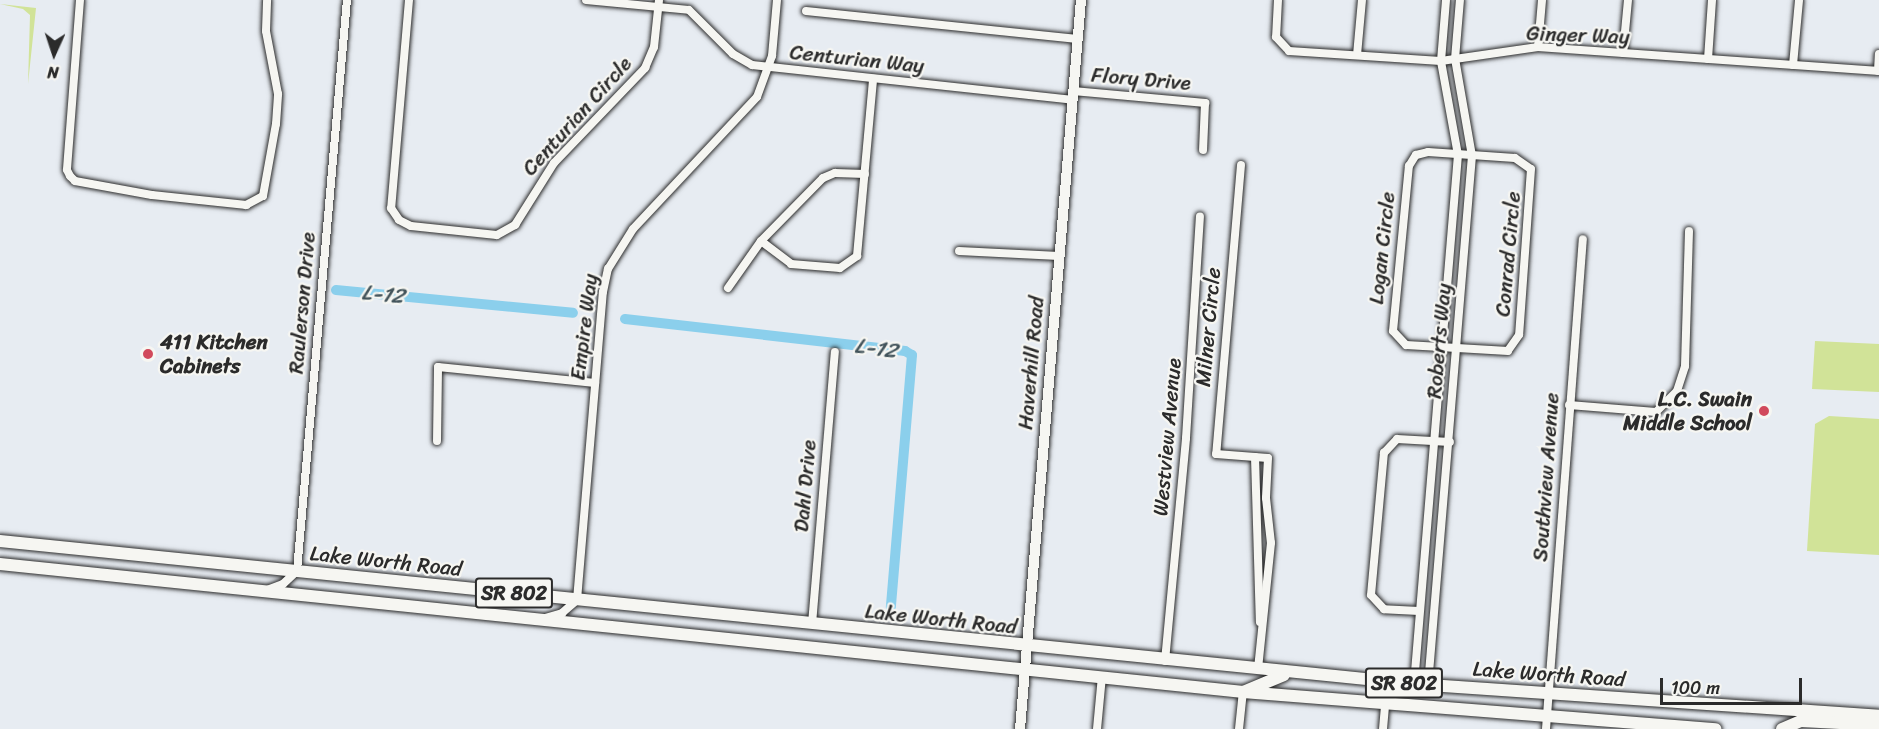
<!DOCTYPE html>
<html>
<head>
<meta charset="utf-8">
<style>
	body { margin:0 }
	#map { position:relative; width:1879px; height:729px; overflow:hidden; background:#e7ecf2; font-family:Sriracha,sans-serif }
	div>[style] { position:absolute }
	.green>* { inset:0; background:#d1e398 }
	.canal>* { height:10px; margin:-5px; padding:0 5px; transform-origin:5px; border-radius:5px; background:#8bcfec }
	.roads { filter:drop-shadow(0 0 2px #2b2b2b) drop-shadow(0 0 2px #2b2b2b) }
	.minor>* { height:8px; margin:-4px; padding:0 4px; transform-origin:4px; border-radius:4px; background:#f6f6f2 }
	.tertiary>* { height:10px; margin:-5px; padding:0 5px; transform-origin:5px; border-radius:5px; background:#f6f6f2 }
	.primary>* { height:12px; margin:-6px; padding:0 6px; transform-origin:6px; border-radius:6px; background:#f6f6f2 }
	.dots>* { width:16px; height:16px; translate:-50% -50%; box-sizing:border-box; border:3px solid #f6f6f2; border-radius:50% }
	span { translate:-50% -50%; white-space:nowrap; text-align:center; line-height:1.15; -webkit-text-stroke:4.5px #f6f6f2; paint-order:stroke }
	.shield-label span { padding:2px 4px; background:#f6f6f2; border:2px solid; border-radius:4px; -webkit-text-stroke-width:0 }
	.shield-label { font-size:20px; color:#2b2b2b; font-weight:700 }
	.street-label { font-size:21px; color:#2b2b2b }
	.poi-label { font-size:21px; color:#2b2b2b; font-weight:700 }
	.left { translate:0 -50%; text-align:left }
	.right { translate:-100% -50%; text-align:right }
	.water-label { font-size:22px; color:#43545b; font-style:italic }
	.north { position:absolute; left:24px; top:24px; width:60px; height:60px; -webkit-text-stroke:4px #f6f6f2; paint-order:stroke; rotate:183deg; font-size:16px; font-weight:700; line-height:24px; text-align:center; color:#2b2b2b }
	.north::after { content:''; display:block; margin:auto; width:21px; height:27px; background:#2b2b2b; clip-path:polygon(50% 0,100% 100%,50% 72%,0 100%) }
	.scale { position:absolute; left:1660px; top:678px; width:142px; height:27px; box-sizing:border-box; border:3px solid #2b2b2b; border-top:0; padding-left:8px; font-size:18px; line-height:21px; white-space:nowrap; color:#2b2b2b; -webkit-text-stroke:4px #f6f6f2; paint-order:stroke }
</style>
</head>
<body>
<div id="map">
	<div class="green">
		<i style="clip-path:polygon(0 4px,36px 8px,28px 84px,30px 15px,23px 9px)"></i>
		<i style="clip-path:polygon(1815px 341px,1879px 344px,1879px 392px,1812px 389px)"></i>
		<i style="clip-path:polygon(1829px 416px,1879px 419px,1879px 555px,1807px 551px,1815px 424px)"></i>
	</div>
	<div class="canal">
		<i style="left:336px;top:290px;width:238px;rotate:5.5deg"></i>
		<i style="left:625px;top:319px;width:282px;rotate:6.5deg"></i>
		<i style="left:905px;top:351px;width:8px;rotate:30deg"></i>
		<i style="left:912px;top:355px;width:253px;rotate:94.8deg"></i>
	</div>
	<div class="roads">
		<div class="minor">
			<i style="left:80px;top:0;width:170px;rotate:94.4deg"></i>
			<i style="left:67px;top:170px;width:7px;rotate:63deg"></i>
			<i style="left:70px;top:176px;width:7px;rotate:45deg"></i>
			<i style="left:75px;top:181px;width:78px;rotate:10.3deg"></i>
			<i style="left:152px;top:195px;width:95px;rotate:6.1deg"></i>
			<i style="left:246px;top:205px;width:19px;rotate:-28deg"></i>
			<i style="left:263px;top:196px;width:73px;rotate:-79.8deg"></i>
			<i style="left:276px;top:124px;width:30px;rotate:-86deg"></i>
			<i style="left:278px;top:94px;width:64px;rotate:-100.8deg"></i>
			<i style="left:266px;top:31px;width:31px;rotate:-88deg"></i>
			<i style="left:409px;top:0;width:209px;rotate:94.9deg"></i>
			<i style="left:391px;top:208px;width:14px;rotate:56deg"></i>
			<i style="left:399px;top:220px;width:13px;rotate:27deg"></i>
			<i style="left:411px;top:226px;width:86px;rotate:6deg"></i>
			<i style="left:497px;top:235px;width:21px;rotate:-29deg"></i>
			<i style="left:515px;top:225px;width:73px;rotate:-57.8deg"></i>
			<i style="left:554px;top:163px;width:132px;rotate:-46.2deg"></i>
			<i style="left:645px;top:68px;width:23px;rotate:-67deg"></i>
			<i style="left:654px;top:47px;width:47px;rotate:-83.9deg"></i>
			<i style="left:586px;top:0;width:103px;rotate:5.5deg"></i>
			<i style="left:689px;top:10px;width:62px;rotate:45deg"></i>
			<i style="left:733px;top:54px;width:22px;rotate:30deg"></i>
			<i style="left:752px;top:65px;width:323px;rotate:6.2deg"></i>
			<i style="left:1278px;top:0;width:37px;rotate:93deg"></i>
			<i style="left:1276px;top:37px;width:19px;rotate:47deg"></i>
			<i style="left:1289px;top:51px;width:152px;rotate:3.8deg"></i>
			<i style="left:1441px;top:61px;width:98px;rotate:-8.2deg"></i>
			<i style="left:1538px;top:47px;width:342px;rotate:4deg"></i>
			<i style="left:806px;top:11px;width:273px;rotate:5.9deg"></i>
			<i style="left:1538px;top:47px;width:47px;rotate:-85.1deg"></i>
			<i style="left:1623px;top:53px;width:53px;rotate:-84.6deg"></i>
			<i style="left:1357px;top:55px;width:55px;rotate:-84.8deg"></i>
			<i style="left:1708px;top:59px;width:59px;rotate:-86.1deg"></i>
			<i style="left:1793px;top:65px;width:65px;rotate:-84.7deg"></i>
			<i style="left:1878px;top:71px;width:17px;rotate:-87deg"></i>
			<i style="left:1073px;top:91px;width:133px;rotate:5.2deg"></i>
			<i style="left:1205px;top:103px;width:47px;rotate:92.4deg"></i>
			<i style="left:1428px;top:152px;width:87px;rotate:3.9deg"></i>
			<i style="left:1515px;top:158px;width:19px;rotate:35deg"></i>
			<i style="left:1531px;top:169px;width:166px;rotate:94.1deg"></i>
			<i style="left:1519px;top:335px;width:19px;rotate:125deg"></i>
			<i style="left:1508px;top:351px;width:102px;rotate:-176.6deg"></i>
			<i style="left:1406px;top:345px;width:19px;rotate:-133deg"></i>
			<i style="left:1393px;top:331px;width:166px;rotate:-84.5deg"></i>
			<i style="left:1409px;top:166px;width:13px;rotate:-58deg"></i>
			<i style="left:1416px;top:155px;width:12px;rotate:-14deg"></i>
			<i style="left:1241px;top:165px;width:290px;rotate:94.9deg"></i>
			<i style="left:1216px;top:454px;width:52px;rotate:4.4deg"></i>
			<i style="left:1268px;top:458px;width:40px;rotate:92.9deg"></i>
			<i style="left:1266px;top:498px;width:45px;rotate:83.7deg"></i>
			<i style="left:1271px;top:543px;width:127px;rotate:95.9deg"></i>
			<i style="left:761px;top:241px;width:38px;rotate:37deg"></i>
			<i style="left:791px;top:264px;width:49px;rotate:4.7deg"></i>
			<i style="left:840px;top:268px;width:21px;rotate:-35deg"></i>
			<i style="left:857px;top:256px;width:178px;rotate:-84.8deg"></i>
			<i style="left:959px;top:251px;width:100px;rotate:2.9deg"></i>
			<i style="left:728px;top:288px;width:57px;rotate:-54.9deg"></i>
			<i style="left:761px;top:241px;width:88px;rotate:-45.5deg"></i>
			<i style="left:823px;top:178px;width:13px;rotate:-23deg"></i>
			<i style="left:835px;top:173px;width:30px;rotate:2deg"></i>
			<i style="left:1569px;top:405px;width:87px;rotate:4.6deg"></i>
			<i style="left:1656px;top:412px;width:30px;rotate:-45deg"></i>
			<i style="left:1677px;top:391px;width:26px;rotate:-72deg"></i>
			<i style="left:1685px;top:366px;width:135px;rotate:-88.3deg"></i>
			<i style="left:437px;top:441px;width:74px;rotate:-89.2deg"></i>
			<i style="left:438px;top:367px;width:158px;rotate:5.8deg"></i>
			<i style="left:1255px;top:457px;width:165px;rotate:88.3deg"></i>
			<i style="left:267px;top:590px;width:17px;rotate:-21deg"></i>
			<i style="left:283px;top:584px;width:19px;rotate:-43deg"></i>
			<i style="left:297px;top:571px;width:573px;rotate:-85deg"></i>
			<i style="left:1419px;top:611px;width:35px;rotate:-177deg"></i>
			<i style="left:1384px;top:609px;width:19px;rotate:-133deg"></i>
			<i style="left:1371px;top:595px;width:143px;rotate:-84.8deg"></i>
			<i style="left:1384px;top:453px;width:19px;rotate:-47deg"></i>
			<i style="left:1397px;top:439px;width:53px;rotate:3.2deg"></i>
			<i style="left:545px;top:618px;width:18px;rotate:-16deg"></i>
			<i style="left:562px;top:613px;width:20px;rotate:-41deg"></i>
			<i style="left:577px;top:600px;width:309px;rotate:-85.2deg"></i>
			<i style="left:603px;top:292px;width:24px;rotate:-78deg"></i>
			<i style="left:608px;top:269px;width:47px;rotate:-58deg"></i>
			<i style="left:633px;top:229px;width:181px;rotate:-46.8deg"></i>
			<i style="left:757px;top:97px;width:44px;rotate:-69.9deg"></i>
			<i style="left:772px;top:56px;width:56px;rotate:-84.9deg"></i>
			<i style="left:812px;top:624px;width:273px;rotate:-85.2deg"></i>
			<i style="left:1165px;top:661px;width:224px;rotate:-84.6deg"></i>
			<i style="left:1186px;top:438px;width:222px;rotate:-86.4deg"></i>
			<i style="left:1414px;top:684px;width:531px;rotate:-85.25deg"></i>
			<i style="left:1458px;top:155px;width:96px;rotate:-100.3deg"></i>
			<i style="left:1441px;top:61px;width:61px;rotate:-85.3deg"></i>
			<i style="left:1428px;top:685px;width:531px;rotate:-85.25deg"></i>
			<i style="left:1472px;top:156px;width:98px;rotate:-99.9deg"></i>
			<i style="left:1455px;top:59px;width:59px;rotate:-85.2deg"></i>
			<i style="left:1097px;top:729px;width:53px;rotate:-84.6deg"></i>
			<i style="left:1239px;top:729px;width:37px;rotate:-84deg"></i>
			<i style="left:1383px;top:729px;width:24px;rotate:-85deg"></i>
			<i style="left:1546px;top:729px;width:491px;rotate:-85.7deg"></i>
		</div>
		<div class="tertiary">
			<i style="left:1020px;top:729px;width:732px;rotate:-85.22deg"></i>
		</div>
		<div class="primary">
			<i style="left:0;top:541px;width:1421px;rotate:5.77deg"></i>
			<i style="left:1414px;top:684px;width:466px;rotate:3.9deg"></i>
			<i style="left:0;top:564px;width:1250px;rotate:5.88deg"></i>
			<i style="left:1243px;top:692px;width:474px;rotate:4.5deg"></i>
			<i style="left:1243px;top:692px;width:44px;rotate:-22.5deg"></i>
			<i style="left:1782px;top:729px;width:21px;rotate:-23deg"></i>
			<i style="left:1801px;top:721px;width:78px;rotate:2.9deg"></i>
		</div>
	</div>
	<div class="dots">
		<i style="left:148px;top:354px;background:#d1495b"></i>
		<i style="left:1764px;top:411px;background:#d1495b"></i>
	</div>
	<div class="shield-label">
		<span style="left:514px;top:593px">SR 802</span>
		<span style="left:1404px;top:683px">SR 802</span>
	</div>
	<div class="street-label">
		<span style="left:1578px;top:35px;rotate:2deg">Ginger Way</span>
		<span style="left:857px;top:59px;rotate:6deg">Centurian Way</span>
		<span style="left:1141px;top:79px;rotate:5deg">Flory Drive</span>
		<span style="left:577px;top:116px;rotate:-48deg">Centurian Circle</span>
		<span style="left:1382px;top:248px;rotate:-84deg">Logan Circle</span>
		<span style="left:1508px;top:254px;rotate:-85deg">Conrad Circle</span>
		<span style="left:302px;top:303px;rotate:-85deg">Raulerson Drive</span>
		<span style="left:584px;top:327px;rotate:-83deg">Empire Way</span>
		<span style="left:1208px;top:327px;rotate:-85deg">Milner Circle</span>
		<span style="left:1439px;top:341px;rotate:-85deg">Roberts Way</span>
		<span style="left:1031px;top:363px;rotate:-85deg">Haverhill Road</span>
		<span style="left:1167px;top:437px;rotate:-85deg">Westview Avenue</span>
		<span style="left:1546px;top:477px;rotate:-86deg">Southview Avenue</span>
		<span style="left:805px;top:486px;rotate:-85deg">Dahl Drive</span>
		<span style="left:386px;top:561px;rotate:6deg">Lake Worth Road</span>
		<span style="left:941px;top:619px;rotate:6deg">Lake Worth Road</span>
		<span style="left:1549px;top:674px;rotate:4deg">Lake Worth Road</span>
	</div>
	<div class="poi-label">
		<span class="left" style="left:160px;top:354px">411 Kitchen<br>Cabinets</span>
		<span class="right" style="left:1752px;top:411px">L.C. Swain<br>Middle School</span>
	</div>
	<div class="water-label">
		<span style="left:383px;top:294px;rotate:6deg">L-12</span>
		<span style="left:876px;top:348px;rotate:8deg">L-12</span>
	</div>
	<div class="north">N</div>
	<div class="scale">100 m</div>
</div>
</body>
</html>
